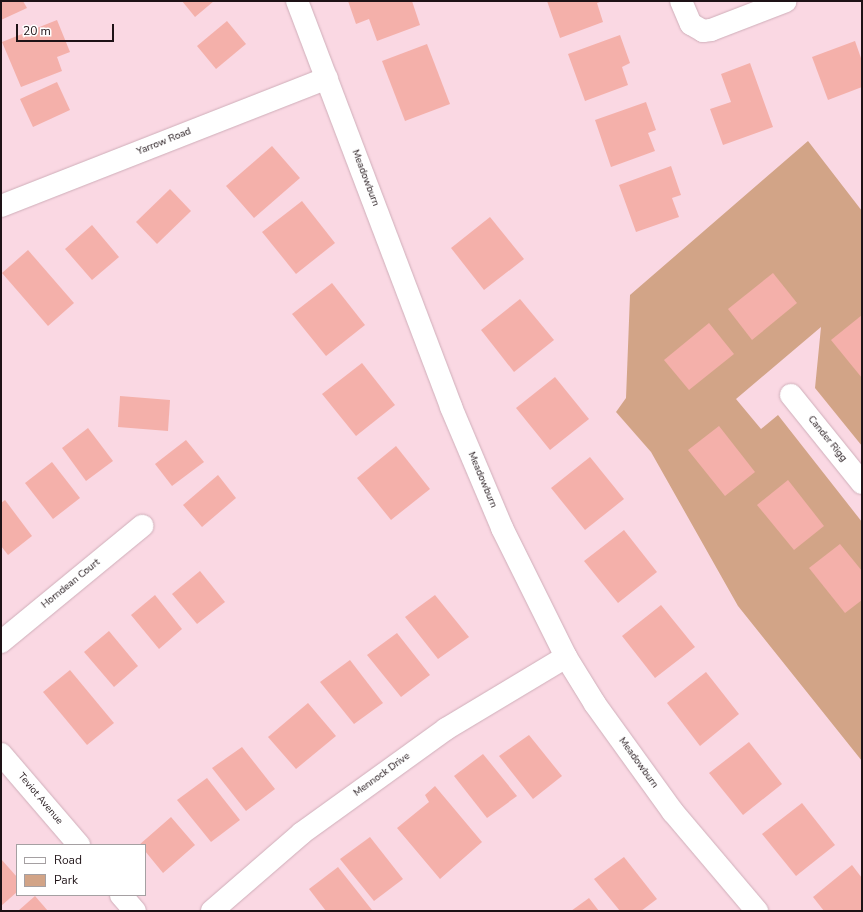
<!DOCTYPE html>
<html>
<head>
<meta charset="utf-8">
<style>
	body { margin:0 }
	#map { position:relative; width:863px; height:912px; overflow:hidden; background:#fad8e3; font-family:"Nunito Sans",sans-serif }
	div>[style] { position:absolute }
	.green>* { inset:0; background:#d2a487 }
	.building>* { inset:0; background:#f4b0aa }
	.roads { filter:drop-shadow(0 0 1px #cfaeb9) drop-shadow(0 0 1px #cfaeb9) }
	.minor>* { height:22px; margin:-11px; padding:0 11px; transform-origin:11px; border-radius:11px; background:#fff }
	.tertiary>* { height:22px; margin:-11px; padding:0 11px; transform-origin:11px; border-radius:11px; background:#fff }
	span { translate:-50% -50%; white-space:nowrap; text-align:center; line-height:1.15; -webkit-text-stroke:3px #fff; paint-order:stroke }
	.street-label { font-size:10px; color:#1e1216 }
	.frame { position:absolute; inset:0; border:2px solid #1e1216; pointer-events:none }
	.legend { position:absolute; left:16px; top:844px; width:130px; height:52px; box-sizing:border-box; background:#fff; border:1px solid #a5a0a2; margin:0; padding:5px 7px; list-style:none; font-size:12px; color:#1e1216 }
	.legend li { display:flex; align-items:center; gap:8px; height:20px }
	.legend b { width:20px; border:1px solid #a5a0a2 }
	.scale { position:absolute; left:16px; top:24px; width:98px; height:18px; box-sizing:border-box; border:2px solid #1e1216; border-top:0; padding-left:5px; font-size:12px; line-height:14px; white-space:nowrap; color:#1e1216; -webkit-text-stroke:3px #fff; paint-order:stroke }
</style>
</head>
<body>
<div id="map">
	<div class="green">
		<i style="clip-path:polygon(808px 141px,862px 211px,862px 446px,815px 388px,821px 327px,736px 399px,761px 429px,778px 415px,862px 522px,862px 761px,738px 606px,651px 452px,616px 412px,626px 398px,630px 295px)"></i>
	</div>
	<div class="building">
		<i style="clip-path:polygon(1px 1px,23px 1px,27px 8px,1px 20px)"></i>
		<i style="clip-path:polygon(182px 1px,214px 1px,195px 17px)"></i>
		<i style="clip-path:polygon(348px 1px,412px 1px,420px 25px,377px 41px,369px 19px,356px 24px)"></i>
		<i style="clip-path:polygon(547px 1px,603px 1px,597px 3px,603px 22px,560px 38px)"></i>
		<i style="clip-path:polygon(57px 20px,70px 52px,57px 57px,62px 71px,21px 87px,2px 42px)"></i>
		<i style="clip-path:polygon(227px 21px,246px 44px,216px 69px,197px 46px)"></i>
		<i style="clip-path:polygon(620px 35px,630px 63px,622px 67px,628px 85px,585px 101px,568px 54px)"></i>
		<i style="clip-path:polygon(855px 41px,862px 61px,862px 87px,828px 100px,812px 57px)"></i>
		<i style="clip-path:polygon(427px 44px,450px 104px,405px 121px,382px 61px)"></i>
		<i style="clip-path:polygon(750px 63px,773px 127px,723px 145px,710px 109px,731px 102px,721px 74px)"></i>
		<i style="clip-path:polygon(57px 82px,70px 110px,33px 127px,20px 99px)"></i>
		<i style="clip-path:polygon(646px 102px,656px 130px,648px 133px,655px 151px,611px 167px,595px 120px)"></i>
		<i style="clip-path:polygon(272px 146px,300px 178px,254px 218px,226px 186px)"></i>
		<i style="clip-path:polygon(671px 166px,681px 195px,672px 198px,679px 217px,636px 232px,619px 185px)"></i>
		<i style="clip-path:polygon(170px 189px,191px 211px,157px 244px,136px 222px)"></i>
		<i style="clip-path:polygon(302px 201px,335px 243px,296px 274px,262px 232px)"></i>
		<i style="clip-path:polygon(490px 217px,524px 259px,484px 290px,451px 248px)"></i>
		<i style="clip-path:polygon(92px 225px,119px 257px,92px 280px,65px 249px)"></i>
		<i style="clip-path:polygon(28px 250px,74px 303px,48px 326px,2px 273px)"></i>
		<i style="clip-path:polygon(773px 273px,797px 303px,752px 340px,728px 309px)"></i>
		<i style="clip-path:polygon(332px 283px,365px 325px,326px 356px,292px 314px)"></i>
		<i style="clip-path:polygon(520px 299px,554px 340px,514px 372px,481px 330px)"></i>
		<i style="clip-path:polygon(862px 315px,862px 378px,831px 340px)"></i>
		<i style="clip-path:polygon(709px 323px,734px 354px,689px 390px,664px 360px)"></i>
		<i style="clip-path:polygon(362px 363px,395px 405px,356px 436px,322px 394px)"></i>
		<i style="clip-path:polygon(555px 377px,589px 419px,550px 450px,516px 408px)"></i>
		<i style="clip-path:polygon(120px 396px,170px 400px,168px 431px,118px 427px)"></i>
		<i style="clip-path:polygon(719px 426px,755px 472px,725px 496px,688px 450px)"></i>
		<i style="clip-path:polygon(88px 428px,113px 461px,86px 481px,62px 448px)"></i>
		<i style="clip-path:polygon(186px 440px,204px 462px,172px 486px,155px 464px)"></i>
		<i style="clip-path:polygon(396px 446px,430px 489px,391px 520px,357px 478px)"></i>
		<i style="clip-path:polygon(590px 457px,624px 499px,585px 530px,551px 488px)"></i>
		<i style="clip-path:polygon(52px 462px,80px 498px,53px 519px,25px 483px)"></i>
		<i style="clip-path:polygon(218px 475px,236px 498px,202px 527px,183px 505px)"></i>
		<i style="clip-path:polygon(788px 480px,824px 526px,794px 550px,757px 505px)"></i>
		<i style="clip-path:polygon(5px 500px,32px 536px,8px 555px,1px 546px,1px 503px)"></i>
		<i style="clip-path:polygon(624px 530px,657px 572px,618px 603px,584px 561px)"></i>
		<i style="clip-path:polygon(840px 544px,862px 571px,862px 600px,845px 613px,809px 568px)"></i>
		<i style="clip-path:polygon(200px 571px,225px 602px,197px 624px,172px 594px)"></i>
		<i style="clip-path:polygon(155px 595px,182px 629px,159px 649px,131px 615px)"></i>
		<i style="clip-path:polygon(435px 595px,469px 637px,438px 659px,405px 617px)"></i>
		<i style="clip-path:polygon(661px 605px,695px 647px,655px 678px,622px 636px)"></i>
		<i style="clip-path:polygon(109px 631px,138px 666px,114px 687px,84px 652px)"></i>
		<i style="clip-path:polygon(397px 633px,430px 675px,401px 697px,367px 655px)"></i>
		<i style="clip-path:polygon(350px 660px,383px 703px,354px 724px,320px 682px)"></i>
		<i style="clip-path:polygon(70px 670px,114px 723px,87px 745px,43px 692px)"></i>
		<i style="clip-path:polygon(706px 672px,739px 714px,700px 746px,667px 703px)"></i>
		<i style="clip-path:polygon(308px 703px,336px 736px,296px 769px,268px 737px)"></i>
		<i style="clip-path:polygon(529px 735px,562px 776px,533px 799px,499px 756px)"></i>
		<i style="clip-path:polygon(749px 742px,782px 784px,743px 815px,709px 773px)"></i>
		<i style="clip-path:polygon(242px 747px,275px 789px,246px 811px,212px 768px)"></i>
		<i style="clip-path:polygon(483px 754px,517px 796px,487px 818px,454px 776px)"></i>
		<i style="clip-path:polygon(207px 778px,240px 820px,211px 842px,177px 800px)"></i>
		<i style="clip-path:polygon(435px 786px,482px 842px,440px 879px,397px 828px,429px 802px,425px 795px)"></i>
		<i style="clip-path:polygon(802px 803px,835px 845px,796px 876px,762px 834px)"></i>
		<i style="clip-path:polygon(171px 817px,195px 845px,163px 873px,145px 851px,145px 845px,139px 845px)"></i>
		<i style="clip-path:polygon(370px 837px,403px 879px,374px 901px,340px 859px)"></i>
		<i style="clip-path:polygon(624px 857px,657px 899px,641px 911px,620px 911px,594px 879px)"></i>
		<i style="clip-path:polygon(1px 859px,17px 877px,17px 892px,1px 906px)"></i>
		<i style="clip-path:polygon(852px 865px,862px 878px,862px 911px,824px 911px,813px 897px)"></i>
		<i style="clip-path:polygon(338px 867px,372px 910px,326px 911px,309px 889px)"></i>
		<i style="clip-path:polygon(35px 896px,48px 911px,18px 911px)"></i>
		<i style="clip-path:polygon(589px 898px,599px 911px,571px 911px)"></i>
	</div>
	<div class="roads">
		<div class="minor">
			<i style="left:681px;top:1px;width:25px;rotate:67deg"></i>
			<i style="left:691px;top:24px;width:14px;rotate:30deg"></i>
			<i style="left:703px;top:31px;width:8px;rotate:-7deg"></i>
			<i style="left:711px;top:30px;width:80px;rotate:-21.1deg"></i>
			<i style="left:1px;top:206px;width:350px;rotate:-21.4deg"></i>
			<i style="left:791px;top:395px;width:113px;rotate:51.1deg"></i>
			<i style="left:1px;top:642px;width:183px;rotate:-39.4deg"></i>
			<i style="left:1px;top:754px;width:120px;rotate:49.4deg"></i>
			<i style="left:121px;top:895px;width:21px;rotate:49deg"></i>
			<i style="left:212px;top:911px;width:119px;rotate:-40.9deg"></i>
			<i style="left:302px;top:833px;width:178px;rotate:-35.8deg"></i>
			<i style="left:446px;top:729px;width:140px;rotate:-31deg"></i>
		</div>
		<div class="tertiary">
			<i style="left:297px;top:1px;width:434px;rotate:69.2deg"></i>
			<i style="left:451px;top:407px;width:131px;rotate:67.1deg"></i>
			<i style="left:502px;top:528px;width:144px;rotate:63.6deg"></i>
			<i style="left:566px;top:657px;width:55px;rotate:58.3deg"></i>
			<i style="left:595px;top:704px;width:133px;rotate:54.2deg"></i>
			<i style="left:673px;top:812px;width:130px;rotate:49.7deg"></i>
		</div>
	</div>
	<div class="street-label">
		<span style="left:164px;top:142px;rotate:-22deg">Yarrow Road</span>
		<span style="left:365px;top:178px;rotate:69deg">Meadowburn</span>
		<span style="left:827px;top:439px;rotate:51deg">Cander Rigg</span>
		<span style="left:482px;top:480px;rotate:67deg">Meadowburn</span>
		<span style="left:71px;top:584px;rotate:-39deg">Horndean Court</span>
		<span style="left:638px;top:763px;rotate:54deg">Meadowburn</span>
		<span style="left:382px;top:775px;rotate:-36deg">Mennock Drive</span>
		<span style="left:40px;top:799px;rotate:50deg">Teviot Avenue</span>
	</div>
	<div class="frame"></div>
	<ul class="legend">
	<li><b style="height:5px;background:#fff"></b>Road</li>
	<li><b style="height:11px;background:#d2a487"></b>Park</li>
	</ul>
	<div class="scale">20 m</div>
</div>
</body>
</html>
